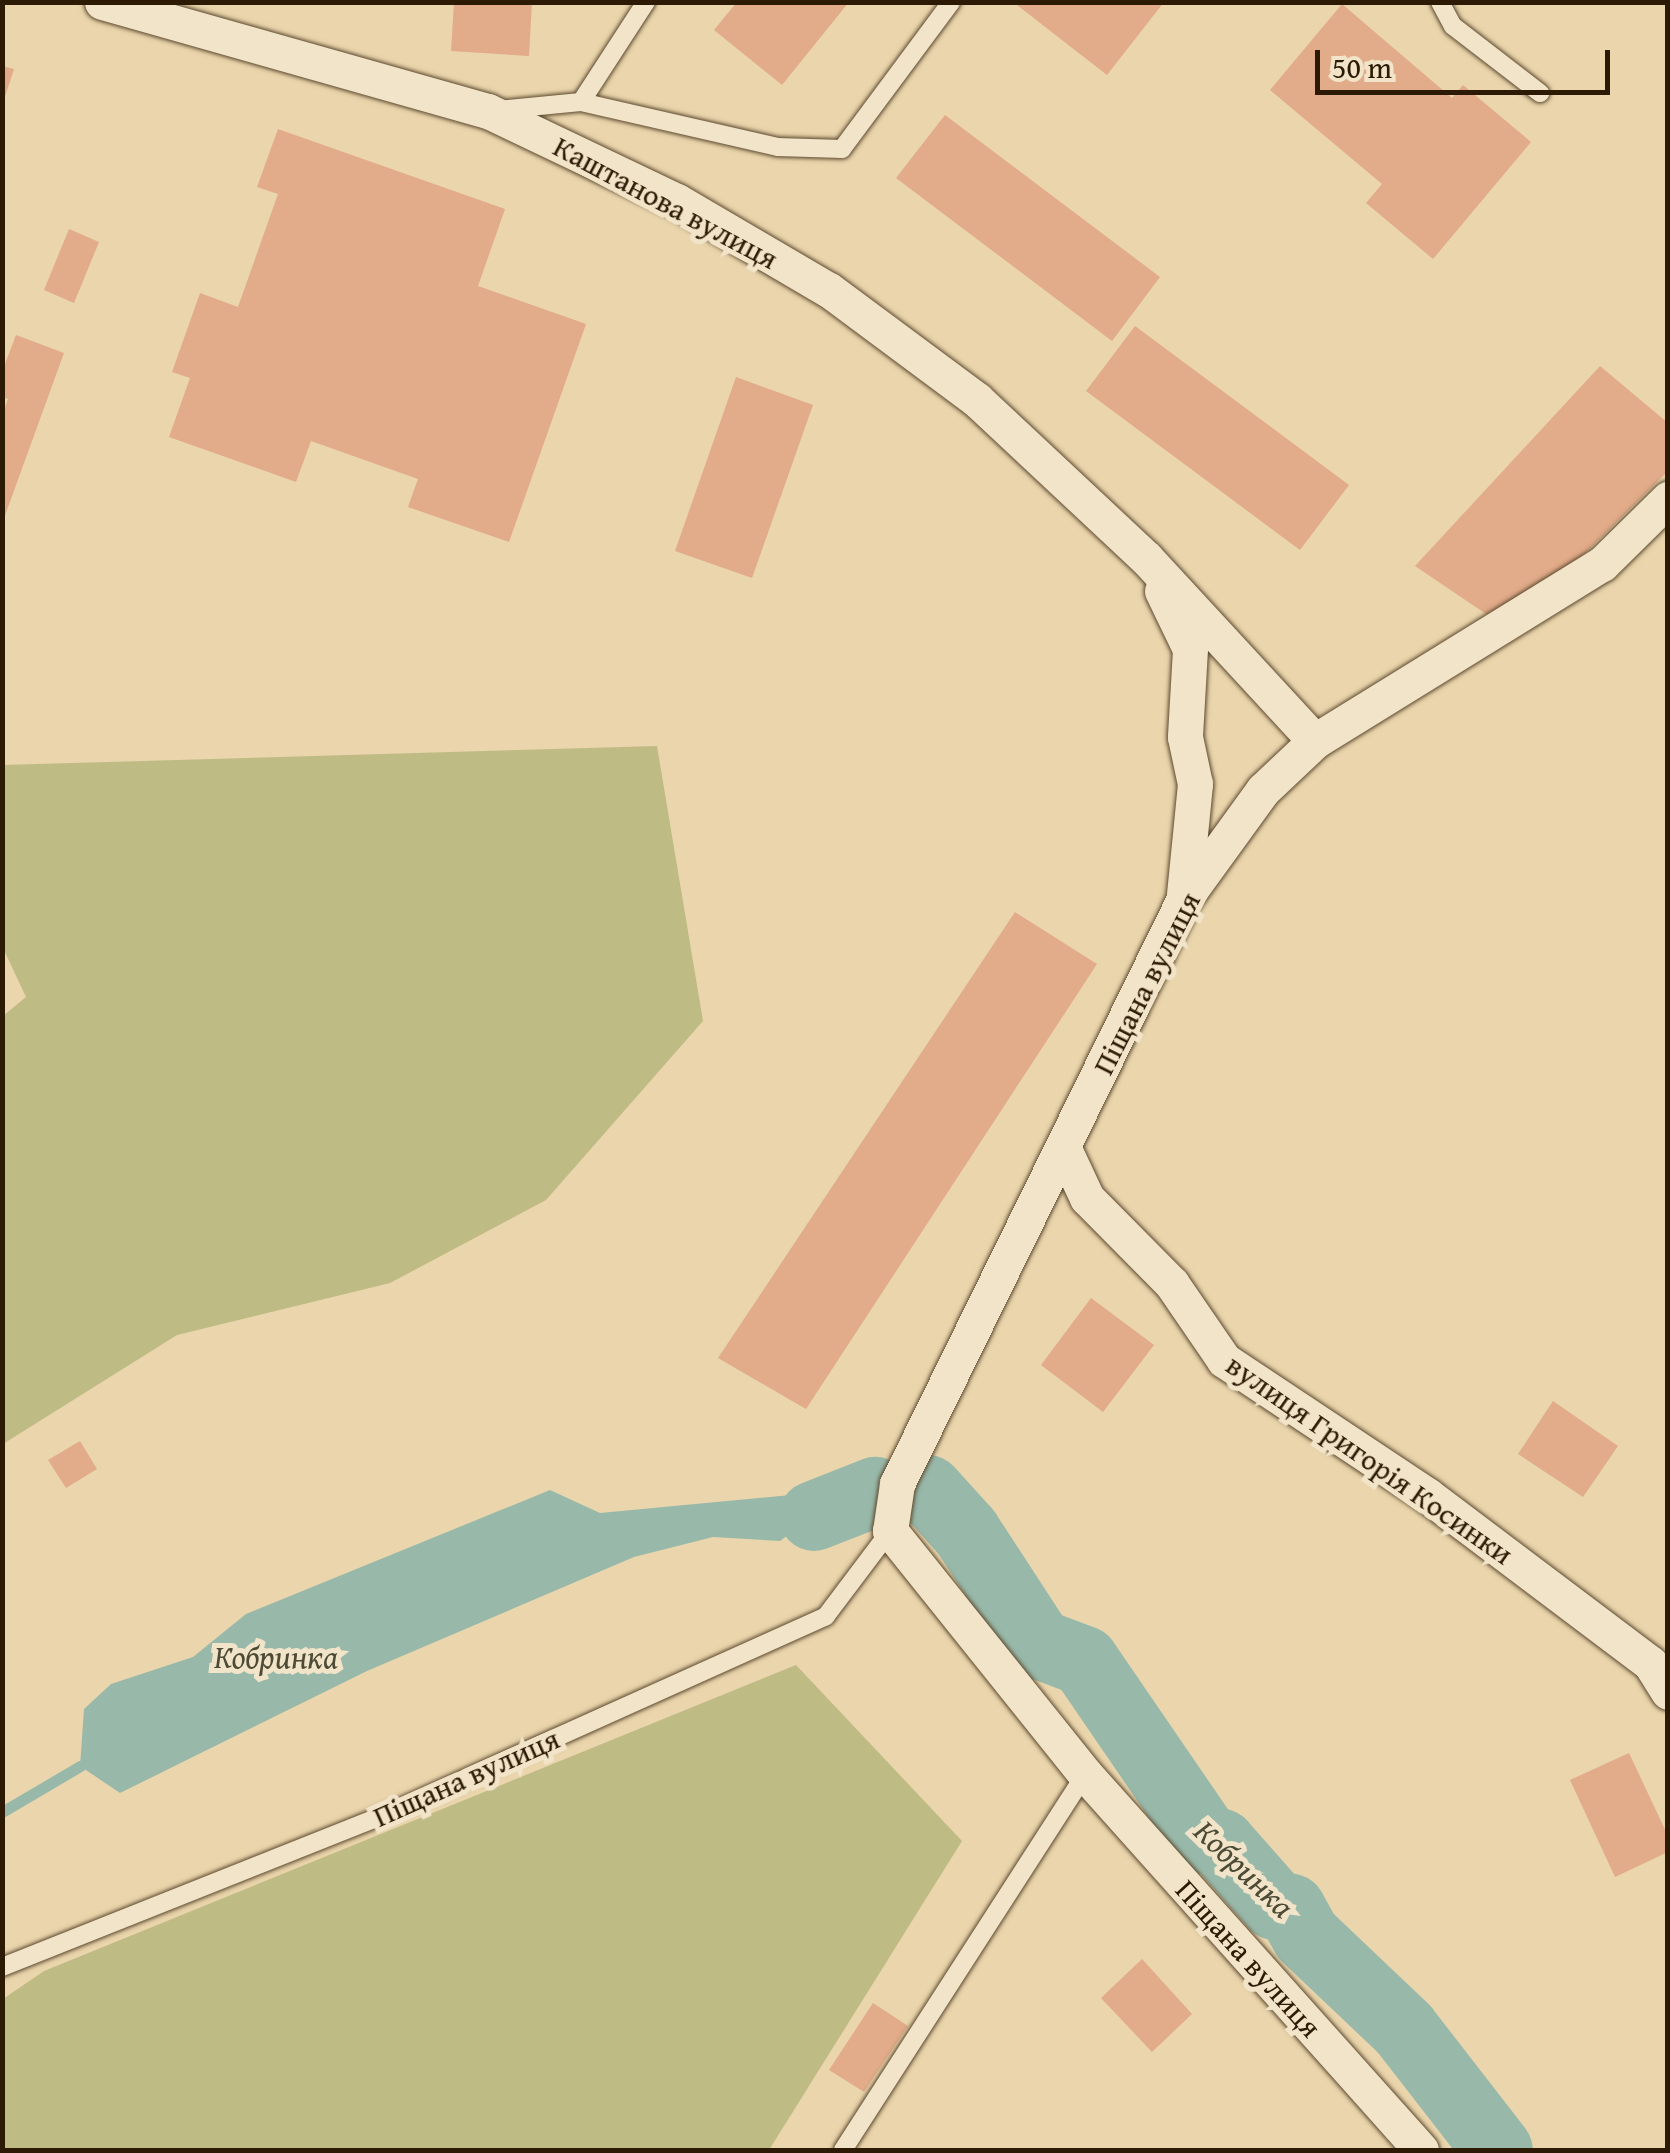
<!DOCTYPE html>
<html>
<head>
<meta charset="utf-8">
<style>
	body { margin:0 }
	#map { position:relative; width:1670px; height:2153px; overflow:hidden; background:#ead5ac; font-family:"Gentium Book Plus",serif }
	div>[style] { position:absolute }
	.green>* { inset:0; background:#bfbb84 }
	.water>* { inset:0; background:#98b9aa }
	.stream>* { height:11px; margin:-5.5px; padding:0 5.5px; transform-origin:5.5px; border-radius:5.5px; background:#98b9aa }
	.river>* { height:70px; margin:-35px; padding:0 35px; transform-origin:35px; border-radius:35px; background:#98b9aa }
	.building>* { inset:0; background:#e2ab89 }
	.roads { filter:drop-shadow(0 0 2px #5c492e) drop-shadow(0 0 2px #5c492e) }
	.lane>* { height:18px; margin:-9px; padding:0 9px; transform-origin:9px; border-radius:9px; background:#f1e4c9 }
	.street>* { height:35px; margin:-17.5px; padding:0 17.5px; transform-origin:17.5px; border-radius:17.5px; background:#f1e4c9 }
	span { translate:-50% -50%; white-space:nowrap; text-align:center; line-height:1.15; -webkit-text-stroke:10px #f1e4c9; paint-order:stroke }
	.street-label { font-size:30px; color:#2d1a04 }
	.water-label { font-size:32px; color:#4d4a36; font-style:italic }
	.frame { position:absolute; inset:0; border:5px solid #2d1a04; pointer-events:none }
	.scale { position:absolute; left:1315px; top:50px; width:295px; height:45px; box-sizing:border-box; border:5px solid #2d1a04; border-top:0; padding-left:12px; font-size:30px; line-height:35px; white-space:nowrap; color:#2d1a04; -webkit-text-stroke:8px #f1e4c9; paint-order:stroke }
</style>
</head>
<body>
<div id="map">
	<div class="green">
		<i style="clip-path:polygon(657px 746px,703px 1021px,546px 1200px,390px 1283px,177px 1335px,3px 1444px,3px 1016px,26px 997px,3px 948px,3px 765px)"></i>
		<i style="clip-path:polygon(796px 1665px,962px 1841px,769px 2150px,3px 2150px,3px 1999px,44px 1971px)"></i>
	</div>
	<div class="water">
		<i style="clip-path:polygon(550px 1490px,600px 1513px,791px 1495px,814px 1516px,780px 1541px,713px 1537px,634px 1557px,367px 1671px,120px 1793px,80px 1766px,84px 1709px,111px 1684px,193px 1657px,246px 1614px)"></i>
	</div>
	<div class="stream">
		<i style="left:2px;top:1812px;width:91px;rotate:-30.5deg"></i>
	</div>
	<div class="river">
		<i style="left:928px;top:1490px;width:57px;rotate:47.9deg"></i>
		<i style="left:966px;top:1532px;width:134px;rotate:56.9deg"></i>
		<i style="left:1039px;top:1644px;width:48px;rotate:20.7deg"></i>
		<i style="left:1084px;top:1661px;width:216px;rotate:55.6deg"></i>
		<i style="left:1206px;top:1839px;width:16px;rotate:18deg"></i>
		<i style="left:1221px;top:1844px;width:81px;rotate:48.5deg"></i>
		<i style="left:1275px;top:1905px;width:16px;rotate:14deg"></i>
		<i style="left:1291px;top:1909px;width:31px;rotate:61deg"></i>
		<i style="left:1306px;top:1936px;width:135px;rotate:43.5deg"></i>
		<i style="left:1404px;top:2029px;width:153px;rotate:52.2deg"></i>
		<i style="left:814px;top:1516px;width:66px;rotate:-21.5deg"></i>
	</div>
	<div class="building">
		<i style="clip-path:polygon(454px 2px,532px 2px,529px 56px,451px 51px)"></i>
		<i style="clip-path:polygon(737px 2px,849px 2px,782px 85px,714px 30px)"></i>
		<i style="clip-path:polygon(1013px 2px,1164px 2px,1107px 75px)"></i>
		<i style="clip-path:polygon(1342px 4px,1452px 98px,1463px 85px,1531px 142px,1433px 259px,1366px 203px,1382px 184px,1270px 90px)"></i>
		<i style="clip-path:polygon(2px 66px,14px 69px,3px 103px,2px 102px)"></i>
		<i style="clip-path:polygon(945px 115px,1160px 277px,1112px 341px,896px 178px)"></i>
		<i style="clip-path:polygon(278px 129px,505px 209px,478px 286px,586px 324px,509px 542px,408px 507px,418px 479px,311px 441px,296px 482px,169px 437px,190px 378px,172px 372px,200px 293px,238px 307px,278px 194px,257px 187px)"></i>
		<i style="clip-path:polygon(69px 229px,99px 242px,74px 303px,44px 290px)"></i>
		<i style="clip-path:polygon(1135px 326px,1349px 485px,1300px 550px,1086px 391px)"></i>
		<i style="clip-path:polygon(16px 335px,64px 353px,3px 521px,2px 415px,8px 399px,2px 397px,2px 372px)"></i>
		<i style="clip-path:polygon(1600px 366px,1668px 423px,1668px 471px,1568px 570px,1489px 616px,1415px 566px)"></i>
		<i style="clip-path:polygon(736px 377px,813px 405px,752px 578px,675px 551px)"></i>
		<i style="clip-path:polygon(1015px 912px,1097px 964px,806px 1409px,718px 1358px)"></i>
		<i style="clip-path:polygon(1091px 1298px,1154px 1345px,1103px 1412px,1041px 1365px)"></i>
		<i style="clip-path:polygon(1553px 1401px,1618px 1446px,1583px 1497px,1518px 1454px)"></i>
		<i style="clip-path:polygon(80px 1441px,97px 1469px,66px 1488px,48px 1460px)"></i>
		<i style="clip-path:polygon(1629px 1753px,1668px 1836px,1668px 1852px,1615px 1877px,1570px 1780px)"></i>
		<i style="clip-path:polygon(1142px 1959px,1192px 2014px,1152px 2052px,1101px 1998px)"></i>
		<i style="clip-path:polygon(873px 2003px,908px 2026px,864px 2092px,829px 2070px)"></i>
	</div>
	<div class="roads">
		<div class="lane">
			<i style="left:1440px;top:2px;width:27px;rotate:62deg"></i>
			<i style="left:1453px;top:26px;width:110px;rotate:37.6deg"></i>
			<i style="left:581px;top:102px;width:119px;rotate:-57deg"></i>
			<i style="left:498px;top:110px;width:83px;rotate:-5.5deg"></i>
			<i style="left:581px;top:102px;width:202px;rotate:12.9deg"></i>
			<i style="left:778px;top:147px;width:64px;rotate:1.8deg"></i>
			<i style="left:842px;top:149px;width:183px;rotate:-53.4deg"></i>
			<i style="left:2px;top:1967px;width:413px;rotate:-21.7deg"></i>
			<i style="left:386px;top:1814px;width:482px;rotate:-24.2deg"></i>
			<i style="left:826px;top:1616px;width:106px;rotate:-53deg"></i>
			<i style="left:843px;top:2150px;width:447px;rotate:-57.2deg"></i>
		</div>
		<div class="street">
			<i style="left:102px;top:2px;width:401px;rotate:15.8deg"></i>
			<i style="left:488px;top:111px;width:209px;rotate:25.5deg"></i>
			<i style="left:677px;top:201px;width:176px;rotate:30.4deg"></i>
			<i style="left:829px;top:290px;width:184px;rotate:36.6deg"></i>
			<i style="left:977px;top:400px;width:231px;rotate:43.1deg"></i>
			<i style="left:1146px;top:558px;width:249px;rotate:47.3deg"></i>
			<i style="left:1162px;top:591px;width:64px;rotate:64.2deg"></i>
			<i style="left:1190px;top:649px;width:88px;rotate:93.3deg"></i>
			<i style="left:1185px;top:737px;width:48px;rotate:78deg"></i>
			<i style="left:1195px;top:784px;width:112px;rotate:95.7deg"></i>
			<i style="left:1065px;top:1151px;width:52px;rotate:64.9deg"></i>
			<i style="left:1087px;top:1198px;width:121px;rotate:45.3deg"></i>
			<i style="left:1172px;top:1284px;width:92px;rotate:55.6deg"></i>
			<i style="left:1224px;top:1360px;width:244px;rotate:33.6deg"></i>
			<i style="left:1427px;top:1495px;width:279px;rotate:37deg"></i>
			<i style="left:1650px;top:1663px;width:34px;rotate:58deg"></i>
			<i style="left:1421px;top:2150px;width:504px;rotate:-131.78deg"></i>
			<i style="left:1085px;top:1774px;width:312px;rotate:-128.7deg"></i>
			<i style="left:890px;top:1531px;width:48px;rotate:-81.5deg"></i>
			<i style="left:897px;top:1484px;width:652px;rotate:-63.87deg"></i>
			<i style="left:1184px;top:899px;width:135px;rotate:-54.1deg"></i>
			<i style="left:1263px;top:790px;width:71px;rotate:-43.3deg"></i>
			<i style="left:1315px;top:741px;width:337px;rotate:-31.7deg"></i>
			<i style="left:1602px;top:564px;width:93px;rotate:-44.6deg"></i>
		</div>
	</div>
	<div class="street-label">
		<span style="left:666px;top:202px;rotate:28deg">Каштанова вулиця</span>
		<span style="left:1146px;top:983px;rotate:-63deg">Піщана вулиця</span>
		<span style="left:1370px;top:1459px;rotate:35deg">вулиця Григорія Косинки</span>
		<span style="left:466px;top:1777px;rotate:-24deg">Піщана вулиця</span>
		<span style="left:1249px;top:1958px;rotate:48deg">Піщана вулиця</span>
	</div>
	<div class="water-label">
		<span style="left:276px;top:1657px">Кобринка</span>
		<span style="left:1244px;top:1869px;rotate:44deg">Кобринка</span>
	</div>
	<div class="frame"></div>
	<div class="scale">50 m</div>
</div>
</body>
</html>
